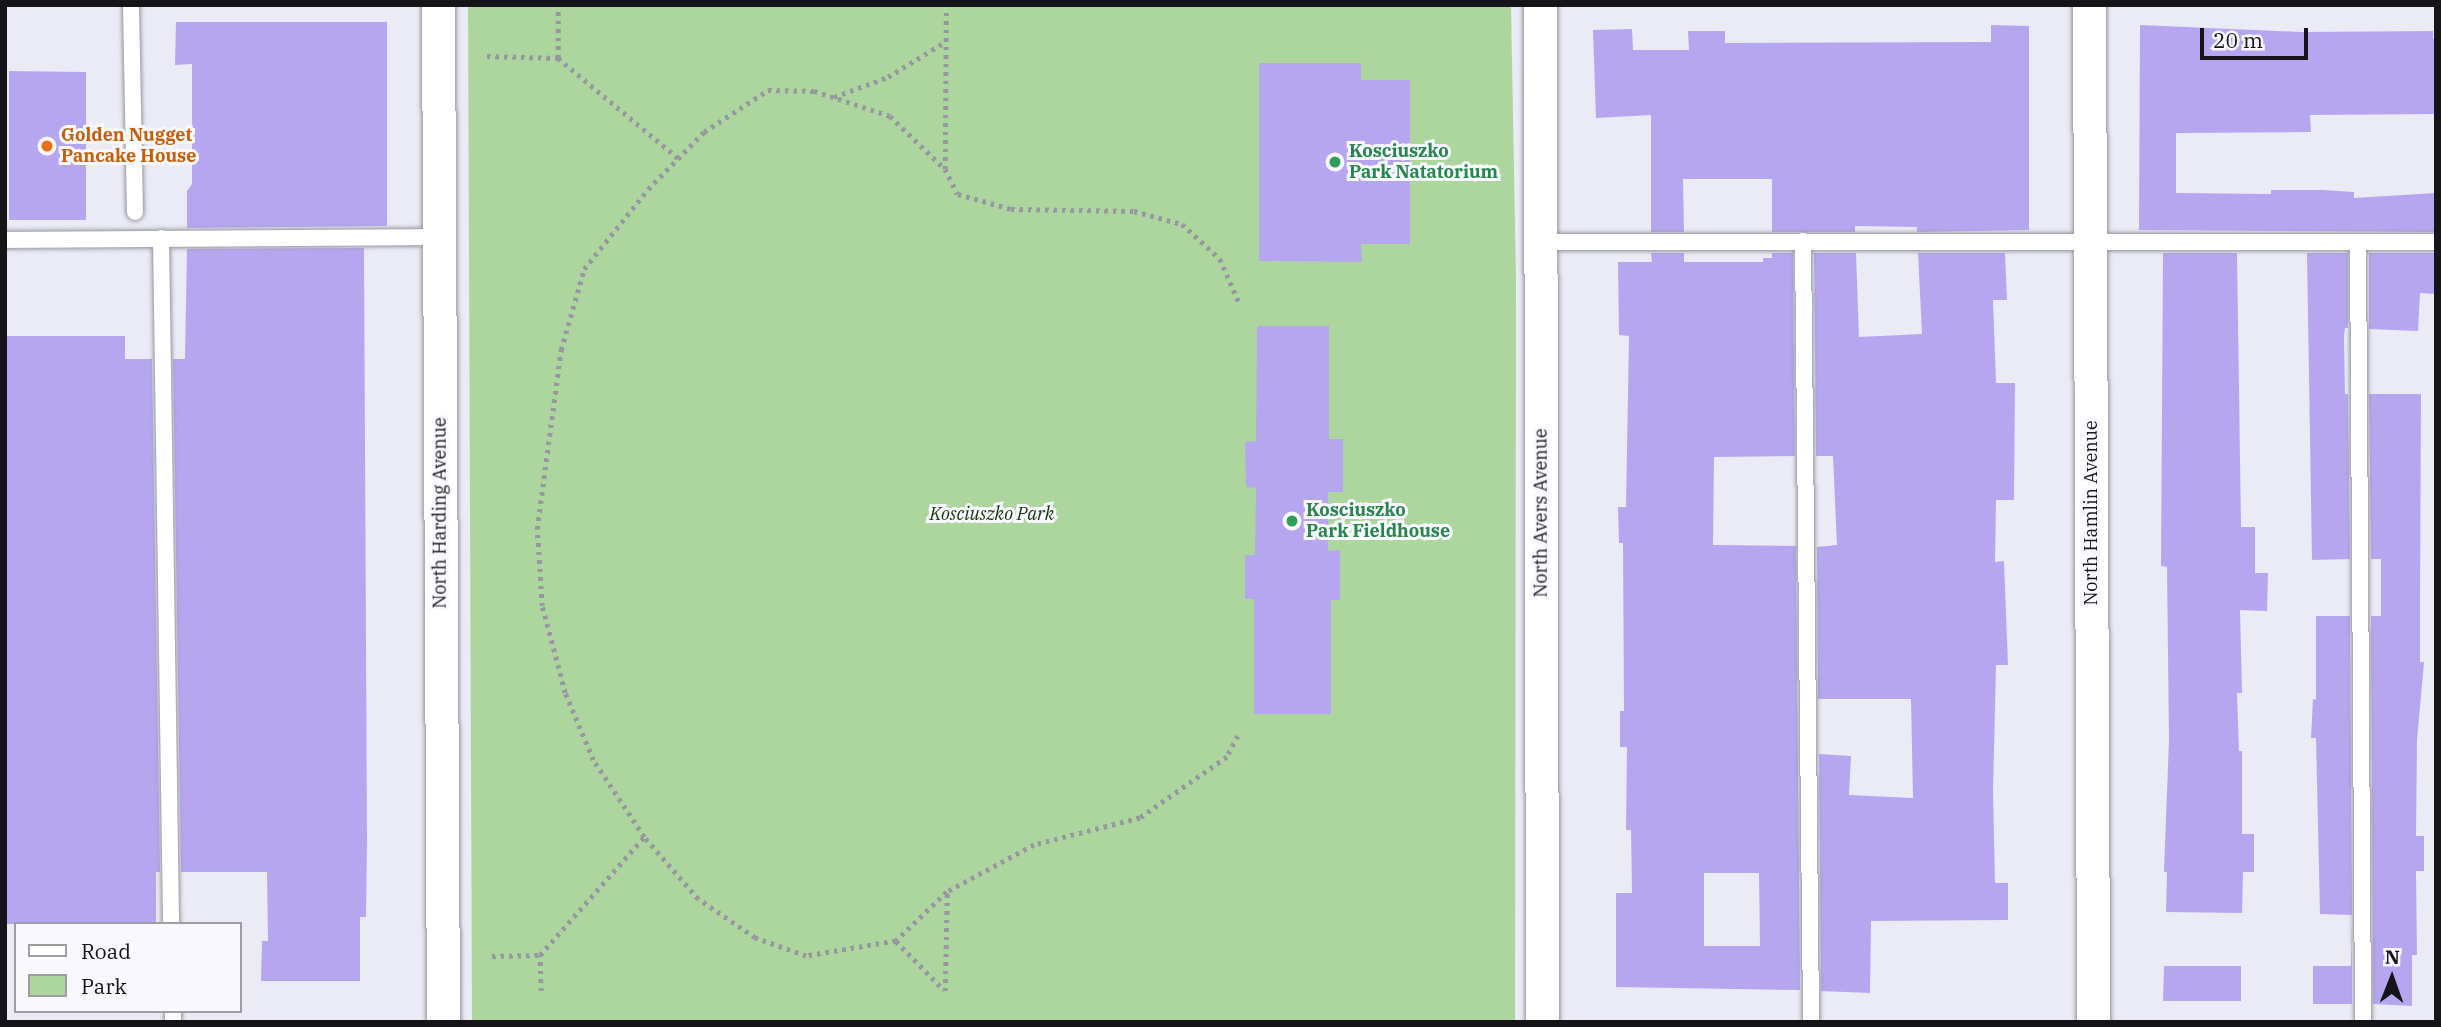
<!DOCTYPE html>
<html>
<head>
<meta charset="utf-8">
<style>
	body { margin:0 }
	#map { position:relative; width:2441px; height:1027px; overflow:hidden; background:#eaebf5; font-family:"IBM Plex Serif",serif }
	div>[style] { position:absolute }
	.green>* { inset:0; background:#add69f }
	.building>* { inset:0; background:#b6a6f0 }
	.path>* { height:4.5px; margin-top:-2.25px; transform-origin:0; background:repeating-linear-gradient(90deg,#97979f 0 3.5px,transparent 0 8.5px) }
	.roads { filter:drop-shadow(0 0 2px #95969f) drop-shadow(0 0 2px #95969f) }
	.lane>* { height:16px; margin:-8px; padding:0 8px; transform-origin:8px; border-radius:8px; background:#fff }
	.street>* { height:33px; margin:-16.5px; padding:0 16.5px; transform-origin:16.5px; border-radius:16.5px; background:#fff }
	.dots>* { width:19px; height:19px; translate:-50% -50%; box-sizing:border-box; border:4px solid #f8f8fe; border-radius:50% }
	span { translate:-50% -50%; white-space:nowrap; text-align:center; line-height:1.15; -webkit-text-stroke:6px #f8f8fe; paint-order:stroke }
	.food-label { font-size:18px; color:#c56008; font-weight:700 }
	.left { translate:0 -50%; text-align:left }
	.leisure-label { font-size:18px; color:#27864d; font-weight:700 }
	.street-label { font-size:18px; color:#151519 }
	.park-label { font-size:18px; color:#153406; font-style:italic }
	.frame { position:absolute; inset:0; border:7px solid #151519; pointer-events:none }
	.legend { position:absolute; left:14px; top:922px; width:228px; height:91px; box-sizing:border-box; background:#f8f8fe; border:2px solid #9d9da2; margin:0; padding:9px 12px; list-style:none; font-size:21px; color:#151519 }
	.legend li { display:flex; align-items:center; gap:14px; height:35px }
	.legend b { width:35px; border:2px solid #9d9da2 }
	.north { position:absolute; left:2357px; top:943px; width:70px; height:70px; -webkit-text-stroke:5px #f8f8fe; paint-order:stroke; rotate:1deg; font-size:19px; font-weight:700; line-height:28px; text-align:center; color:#151519 }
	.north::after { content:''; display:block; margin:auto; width:24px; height:32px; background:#151519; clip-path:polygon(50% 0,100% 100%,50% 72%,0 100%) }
	.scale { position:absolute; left:2200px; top:28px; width:108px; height:32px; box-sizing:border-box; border:4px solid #151519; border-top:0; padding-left:9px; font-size:21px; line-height:24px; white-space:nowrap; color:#151519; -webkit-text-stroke:5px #f8f8fe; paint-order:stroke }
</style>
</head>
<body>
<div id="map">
	<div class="green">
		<i style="clip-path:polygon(468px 5px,1511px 5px,1516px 280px,1515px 1022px,472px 1022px)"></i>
	</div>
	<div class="building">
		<i style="clip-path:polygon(176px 22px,387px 22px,387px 226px,187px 228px,187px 191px,192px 184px,192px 64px,175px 65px)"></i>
		<i style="clip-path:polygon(1991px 25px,2029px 26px,2029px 230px,1917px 232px,1917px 227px,1855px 226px,1855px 232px,1772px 232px,1772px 179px,1683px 179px,1684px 232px,1651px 232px,1651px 115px,1596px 118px,1593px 30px,1632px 29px,1633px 50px,1689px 50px,1688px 31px,1725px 31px,1725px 43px,1991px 42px)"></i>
		<i style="clip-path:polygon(2140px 25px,2301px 32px,2433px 31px,2433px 39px,2436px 39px,2436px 114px,2310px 115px,2311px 132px,2176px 133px,2176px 193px,2271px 194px,2271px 190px,2323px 190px,2354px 192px,2354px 198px,2436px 193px,2436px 232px,2139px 230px)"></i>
		<i style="clip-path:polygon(1259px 63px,1361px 63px,1361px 80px,1410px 80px,1410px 244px,1361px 244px,1362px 262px,1259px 261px)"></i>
		<i style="clip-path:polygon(9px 71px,86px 72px,86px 220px,9px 220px)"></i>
		<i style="clip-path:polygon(364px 248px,367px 840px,366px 917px,360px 917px,360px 981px,261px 981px,262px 941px,268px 941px,267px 872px,181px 872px,173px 359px,185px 359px,187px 249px)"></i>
		<i style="clip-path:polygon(evenodd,1651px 253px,1684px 253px,1684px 262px,1763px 262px,1763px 258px,1772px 258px,1772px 253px,1793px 253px,1795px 456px,1714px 457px,1713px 545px,1796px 546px,1800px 990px,1616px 987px,1616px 893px,1632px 893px,1631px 830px,1626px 830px,1627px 747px,1620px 747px,1620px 711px,1624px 711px,1623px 543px,1619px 543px,1618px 507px,1626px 507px,1629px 336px,1619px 335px,1618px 262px,1652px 262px,1651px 253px,1704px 873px,1759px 873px,1760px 946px,1704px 946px,1704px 873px)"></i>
		<i style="clip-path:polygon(1814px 253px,1856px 253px,1859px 337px,1922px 334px,1918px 253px,2005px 253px,2007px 300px,1993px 300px,1996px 383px,2015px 383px,2014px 500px,1996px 500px,1995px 562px,2004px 561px,2008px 665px,1996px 665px,1993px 791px,1995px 883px,2008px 883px,2008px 920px,1871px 921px,1870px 993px,1821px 991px,1819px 754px,1851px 756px,1849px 795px,1913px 798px,1911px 699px,1818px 699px,1817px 547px,1837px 545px,1833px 456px,1816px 456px)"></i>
		<i style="clip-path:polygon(2163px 253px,2237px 253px,2241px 527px,2255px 527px,2255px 573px,2268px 573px,2267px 611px,2240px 610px,2242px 693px,2237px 693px,2239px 751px,2242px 751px,2242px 834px,2254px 834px,2254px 872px,2243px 872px,2242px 913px,2166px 912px,2167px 872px,2164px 872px,2169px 740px,2167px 567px,2161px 566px)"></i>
		<i style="clip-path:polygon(2307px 253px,2348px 253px,2348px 328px,2345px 328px,2344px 336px,2345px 394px,2348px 394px,2350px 559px,2312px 560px)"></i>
		<i style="clip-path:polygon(2369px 253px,2436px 253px,2436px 294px,2420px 293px,2418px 331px,2369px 329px)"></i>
		<i style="clip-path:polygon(1257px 326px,1329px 326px,1329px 439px,1343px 439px,1343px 492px,1328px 492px,1328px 551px,1340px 550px,1340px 600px,1331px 600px,1331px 714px,1254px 714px,1254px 599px,1245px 599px,1245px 555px,1255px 555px,1256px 488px,1246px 487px,1245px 442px,1256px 441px)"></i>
		<i style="clip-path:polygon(5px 336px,125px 336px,125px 359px,152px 359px,160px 872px,156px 872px,156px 924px,5px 924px)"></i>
		<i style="clip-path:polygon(2369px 394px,2421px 394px,2420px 606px,2420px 662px,2424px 662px,2417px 740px,2416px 836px,2424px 836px,2424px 871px,2416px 871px,2417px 955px,2412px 955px,2412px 1006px,2373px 1004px,2371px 616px,2381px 616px,2381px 559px,2371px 559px)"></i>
		<i style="clip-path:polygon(2316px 616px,2350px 616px,2352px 915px,2320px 914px,2316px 738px,2311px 738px,2313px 699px,2316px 700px)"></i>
		<i style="clip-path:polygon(2352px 925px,2352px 1004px,2313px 1004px,2313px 966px,2351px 966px)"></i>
		<i style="clip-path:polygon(2164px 966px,2241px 966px,2241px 1001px,2163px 1001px)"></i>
	</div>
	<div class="path">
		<i style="left:487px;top:56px;width:71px;rotate:1.6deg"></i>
		<i style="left:558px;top:58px;width:50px;rotate:-90deg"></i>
		<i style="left:558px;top:58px;width:156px;rotate:39.8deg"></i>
		<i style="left:834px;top:97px;width:58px;rotate:-20.3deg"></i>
		<i style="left:888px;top:77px;width:67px;rotate:-31.6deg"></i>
		<i style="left:945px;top:169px;width:159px;rotate:-89.6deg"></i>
		<i style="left:1238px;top:736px;width:24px;rotate:118deg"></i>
		<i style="left:1227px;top:757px;width:106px;rotate:145deg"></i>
		<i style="left:1140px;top:818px;width:109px;rotate:165.7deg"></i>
		<i style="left:1034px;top:845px;width:99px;rotate:151.6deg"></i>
		<i style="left:947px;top:892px;width:71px;rotate:136.1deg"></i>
		<i style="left:896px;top:941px;width:91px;rotate:170.5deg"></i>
		<i style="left:806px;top:956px;width:54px;rotate:-160.6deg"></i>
		<i style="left:755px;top:938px;width:69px;rotate:-145.6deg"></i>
		<i style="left:698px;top:899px;width:82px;rotate:-131.1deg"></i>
		<i style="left:644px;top:837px;width:92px;rotate:-123.5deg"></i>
		<i style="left:593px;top:760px;width:73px;rotate:-112.7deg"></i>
		<i style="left:565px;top:693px;width:90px;rotate:-104.8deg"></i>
		<i style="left:542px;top:606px;width:77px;rotate:-93.7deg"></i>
		<i style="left:537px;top:529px;width:181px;rotate:-82.4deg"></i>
		<i style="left:561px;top:350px;width:84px;rotate:-74.1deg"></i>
		<i style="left:584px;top:269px;width:102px;rotate:-51.3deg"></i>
		<i style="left:648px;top:189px;width:80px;rotate:-45.5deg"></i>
		<i style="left:704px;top:132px;width:77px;rotate:-33.3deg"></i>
		<i style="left:768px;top:90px;width:46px;rotate:1.2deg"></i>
		<i style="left:814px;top:91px;width:80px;rotate:18.2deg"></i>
		<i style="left:890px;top:116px;width:76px;rotate:43.9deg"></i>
		<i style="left:945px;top:169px;width:28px;rotate:63deg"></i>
		<i style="left:958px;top:194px;width:55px;rotate:15.8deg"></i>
		<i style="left:1011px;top:209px;width:123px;rotate:0.9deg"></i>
		<i style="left:1134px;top:211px;width:50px;rotate:15.2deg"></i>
		<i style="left:1182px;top:224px;width:52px;rotate:42.6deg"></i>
		<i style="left:1220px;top:259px;width:47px;rotate:66.2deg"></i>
		<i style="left:896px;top:941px;width:69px;rotate:45.6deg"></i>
		<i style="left:492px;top:956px;width:48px;rotate:-1.2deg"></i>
		<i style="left:541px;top:991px;width:36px;rotate:-92deg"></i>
		<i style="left:540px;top:955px;width:157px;rotate:-48.6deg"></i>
		<i style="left:945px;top:991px;width:98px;rotate:-88.8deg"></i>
	</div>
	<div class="roads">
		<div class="lane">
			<i style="left:131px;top:5px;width:207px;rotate:88.9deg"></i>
			<i style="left:161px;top:238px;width:686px;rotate:89.16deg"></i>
			<i style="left:5px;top:240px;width:434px;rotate:-0.4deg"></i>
			<i style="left:1803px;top:241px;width:781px;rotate:89.41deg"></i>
			<i style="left:1540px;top:242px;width:896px"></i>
			<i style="left:2358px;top:242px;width:780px;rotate:89.63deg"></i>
			<i style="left:173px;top:1011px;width:11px;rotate:90deg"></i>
		</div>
		<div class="street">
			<i style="left:438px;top:5px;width:1017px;rotate:89.72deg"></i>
			<i style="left:1540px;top:5px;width:1017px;rotate:89.89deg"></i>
			<i style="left:2089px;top:5px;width:1017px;rotate:89.77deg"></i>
		</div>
	</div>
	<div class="dots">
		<i style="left:47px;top:146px;background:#e8710a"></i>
		<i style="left:1335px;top:162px;background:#2e9e5b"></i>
		<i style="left:1292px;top:521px;background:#2e9e5b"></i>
	</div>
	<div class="food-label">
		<span class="left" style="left:61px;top:146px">Golden Nugget<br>Pancake House</span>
	</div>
	<div class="leisure-label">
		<span class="left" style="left:1349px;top:162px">Kosciuszko<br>Park Natatorium</span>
		<span class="left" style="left:1306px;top:521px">Kosciuszko<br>Park Fieldhouse</span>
	</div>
	<div class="street-label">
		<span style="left:440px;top:513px;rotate:-90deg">North Harding Avenue</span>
		<span style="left:1541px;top:513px;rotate:-90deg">North Avers Avenue</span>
		<span style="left:2091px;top:513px;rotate:-90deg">North Hamlin Avenue</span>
	</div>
	<div class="park-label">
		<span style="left:992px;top:514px">Kosciuszko Park</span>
	</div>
	<div class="frame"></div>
	<ul class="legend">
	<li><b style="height:9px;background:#fff"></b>Road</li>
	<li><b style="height:19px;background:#add69f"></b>Park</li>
	</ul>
	<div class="north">N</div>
	<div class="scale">20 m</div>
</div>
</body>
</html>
